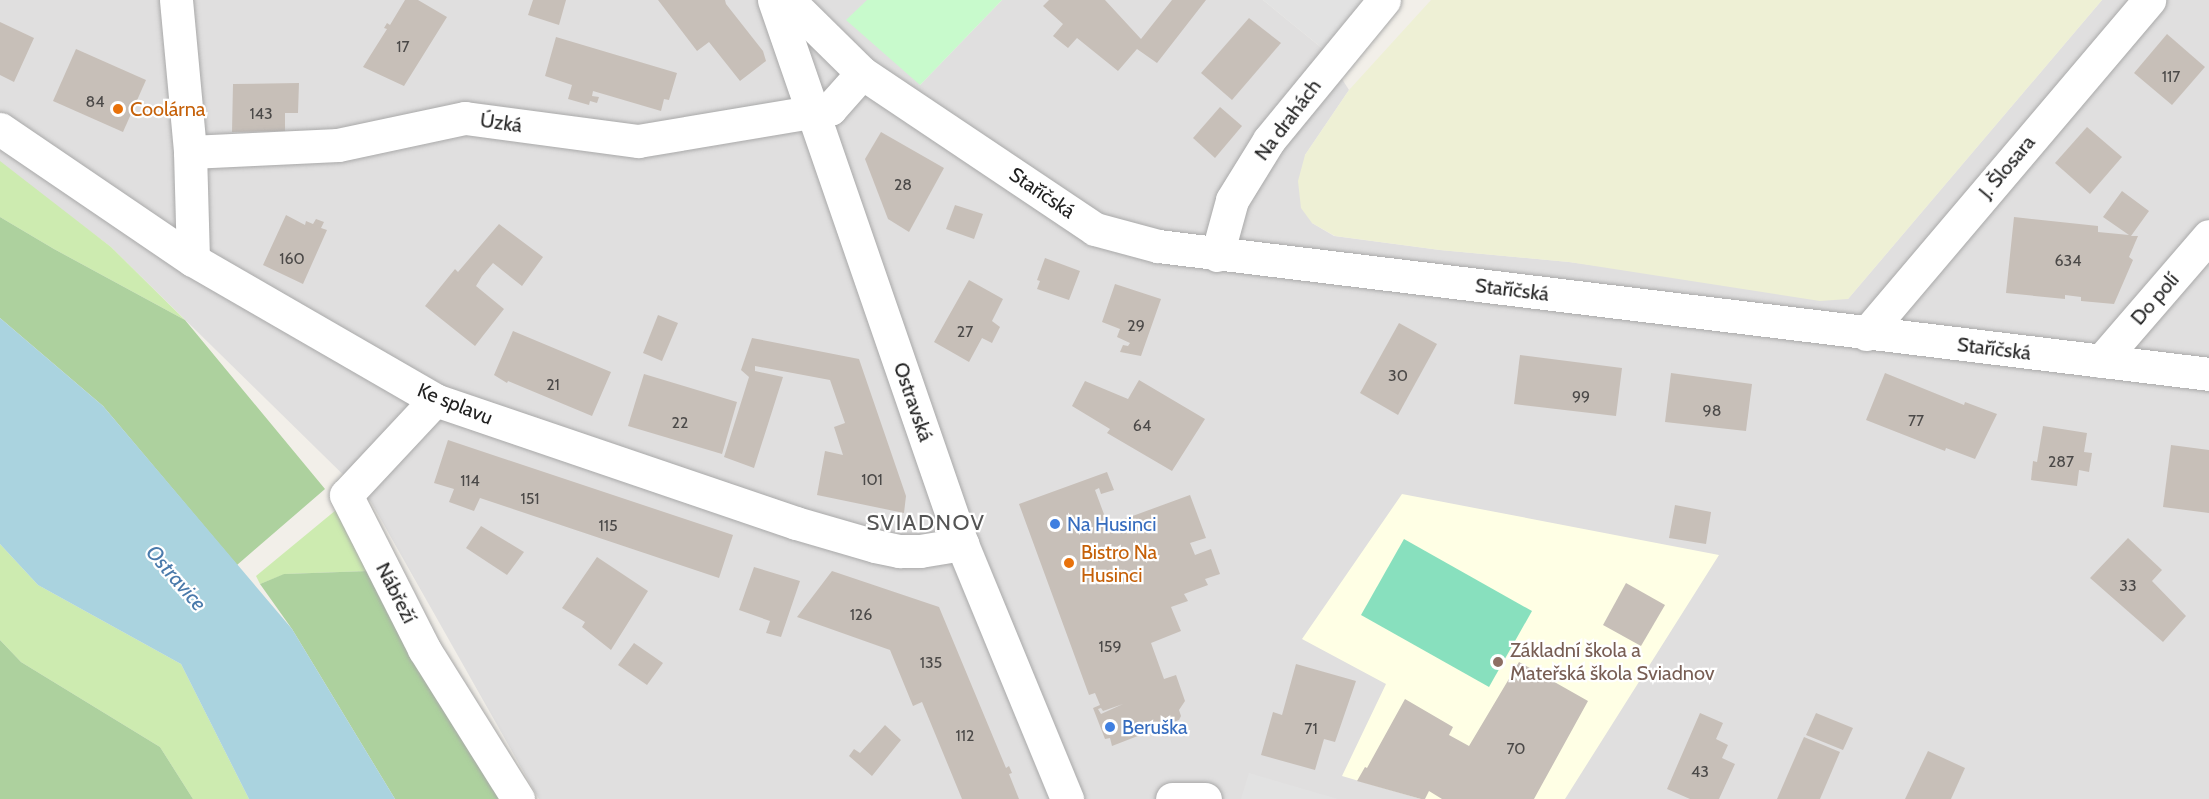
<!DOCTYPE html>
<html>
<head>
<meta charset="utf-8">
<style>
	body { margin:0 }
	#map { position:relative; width:2209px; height:799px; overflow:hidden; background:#f2efe9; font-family:Cabin,sans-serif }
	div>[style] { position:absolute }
	.residential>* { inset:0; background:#e0dfdf }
	.education>* { inset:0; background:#ffffe5 }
	.farmland>* { inset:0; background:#eef0d5 }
	.grass>* { inset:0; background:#cdebb0 }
	.forest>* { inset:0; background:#add19e }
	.park>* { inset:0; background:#c8facc }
	.pitch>* { inset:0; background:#88e0be }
	.parking>* { inset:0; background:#e2e2e2 }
	.water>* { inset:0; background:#aad3df }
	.building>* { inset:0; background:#c7bfb8 }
	.roads { filter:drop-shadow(0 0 2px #a9a9a9) drop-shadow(0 0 2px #a9a9a9) }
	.minor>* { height:33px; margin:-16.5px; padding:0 16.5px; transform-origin:16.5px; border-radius:16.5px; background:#fff }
	.tertiary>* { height:33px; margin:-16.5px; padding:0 16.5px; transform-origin:16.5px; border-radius:16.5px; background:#fff }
	.dots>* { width:16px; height:16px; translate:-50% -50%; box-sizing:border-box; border:3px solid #fff; border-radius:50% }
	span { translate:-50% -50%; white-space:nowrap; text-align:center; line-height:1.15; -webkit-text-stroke:4.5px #fff; paint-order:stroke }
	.number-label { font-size:16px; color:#4b4948 }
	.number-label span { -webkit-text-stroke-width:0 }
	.food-label { font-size:20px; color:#c56008 }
	.left { translate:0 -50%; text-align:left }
	.street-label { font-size:20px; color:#222 }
	.shop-label { font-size:20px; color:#366cbe }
	.education-label { font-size:20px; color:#785e54 }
	.water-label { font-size:21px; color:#4a7aab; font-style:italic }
	.quarter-label { font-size:22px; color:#555; letter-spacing:1.5px }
</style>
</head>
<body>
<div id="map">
	<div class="residential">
		<i style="clip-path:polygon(0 0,867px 0,920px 85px,1002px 0,1263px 0,1323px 49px,1349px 90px,1305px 155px,1312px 223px,1334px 236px,1440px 250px,1569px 262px,1848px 299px,2102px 0,2209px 0,2209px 799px,539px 799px,371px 502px,111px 247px,0 163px)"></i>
	</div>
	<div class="education">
		<i style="clip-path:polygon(1402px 494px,1719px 555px,1565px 799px,1421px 799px,1342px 776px,1386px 684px,1302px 639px)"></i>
	</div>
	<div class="farmland">
		<i style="clip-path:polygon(1431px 0,2102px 0,1848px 299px,1820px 301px,1569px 262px,1440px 250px,1335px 236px,1312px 223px,1301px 208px,1298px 181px,1305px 155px,1349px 90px)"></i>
	</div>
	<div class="grass">
		<i style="clip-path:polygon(0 161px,111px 247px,185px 320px,54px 249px,0 217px)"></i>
		<i style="clip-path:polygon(336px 510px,368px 571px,285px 574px,260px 584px,256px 576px)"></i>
		<i style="clip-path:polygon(0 544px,38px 585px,181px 664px,249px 799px,193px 799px,160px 747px,21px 662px,0 640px)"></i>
	</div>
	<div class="forest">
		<i style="clip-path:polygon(0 217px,54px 249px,185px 320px,325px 489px,237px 565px,103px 406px,0 318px)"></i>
		<i style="clip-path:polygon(368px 571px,504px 799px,395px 799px,292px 629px,260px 584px,284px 574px)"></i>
		<i style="clip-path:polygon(0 640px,21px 662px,160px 747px,193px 799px,0 799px)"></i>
	</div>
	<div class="park">
		<i style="clip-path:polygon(867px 0,1002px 0,920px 85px,846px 20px)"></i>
	</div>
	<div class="pitch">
		<i style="clip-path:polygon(1404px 539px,1532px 611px,1489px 687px,1361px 615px)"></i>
	</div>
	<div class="parking">
		<i style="clip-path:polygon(1263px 0,1366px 0,1323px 49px)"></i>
		<i style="clip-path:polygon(1249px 773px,1338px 799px,1241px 799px)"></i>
	</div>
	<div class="water">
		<i style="clip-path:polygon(0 318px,103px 406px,292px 629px,395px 799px,249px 799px,181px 664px,38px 585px,0 544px)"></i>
	</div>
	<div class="building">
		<i style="clip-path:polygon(405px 0,418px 0,447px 17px,404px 86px,363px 67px,387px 29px,384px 28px,387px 23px,390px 25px)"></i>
		<i style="clip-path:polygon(533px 0,566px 0,559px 25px,528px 15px)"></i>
		<i style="clip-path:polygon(658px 0,725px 0,726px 4px,763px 51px,766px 61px,740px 81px,709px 42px,697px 51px)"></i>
		<i style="clip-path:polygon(1049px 0,1105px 0,1141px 39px,1172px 0,1206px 0,1157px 63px,1137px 49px,1118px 71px,1077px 38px,1068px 48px,1053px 36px,1063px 24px,1043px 6px)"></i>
		<i style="clip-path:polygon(1249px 18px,1281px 43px,1232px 100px,1201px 73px)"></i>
		<i style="clip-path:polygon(0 22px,34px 38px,14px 82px,0 75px)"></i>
		<i style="clip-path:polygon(2167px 34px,2205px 67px,2172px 105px,2134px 73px)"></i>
		<i style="clip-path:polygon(556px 37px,677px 73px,669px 100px,664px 99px,661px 111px,593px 91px,592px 96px,599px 97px,597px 103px,590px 101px,589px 105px,568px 99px,572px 85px,545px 76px)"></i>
		<i style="clip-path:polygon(76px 49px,146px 80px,123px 132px,53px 101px)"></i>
		<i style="clip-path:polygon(299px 83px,298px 113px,285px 113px,285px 131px,232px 132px,233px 84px)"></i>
		<i style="clip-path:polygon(1220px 107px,1242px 126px,1215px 158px,1193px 138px)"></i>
		<i style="clip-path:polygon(2087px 127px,2122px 157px,2090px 194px,2055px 163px)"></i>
		<i style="clip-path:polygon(881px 132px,944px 168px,909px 232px,888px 219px,865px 159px)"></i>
		<i style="clip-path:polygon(2122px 191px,2149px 211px,2131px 236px,2138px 236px,2129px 257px,2133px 260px,2114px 304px,2081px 301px,2081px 297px,2065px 295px,2065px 299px,2006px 293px,2014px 217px,2098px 226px,2098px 232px,2129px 235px,2103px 217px)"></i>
		<i style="clip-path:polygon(955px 205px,983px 214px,974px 239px,946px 229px)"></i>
		<i style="clip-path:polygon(286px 215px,305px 225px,306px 221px,313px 224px,316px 219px,324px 222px,321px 228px,327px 230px,303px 284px,263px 265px)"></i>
		<i style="clip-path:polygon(499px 224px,543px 257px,522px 286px,493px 263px,482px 276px,476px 286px,504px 309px,475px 346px,425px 306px,455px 269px,458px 272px)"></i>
		<i style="clip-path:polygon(1045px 258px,1080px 271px,1069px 300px,1037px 289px,1040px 281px,1037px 280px)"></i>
		<i style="clip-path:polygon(969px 280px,1003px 299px,992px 321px,1000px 327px,992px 343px,982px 338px,969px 362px,934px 342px)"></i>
		<i style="clip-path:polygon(1115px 284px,1161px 299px,1141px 356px,1120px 352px,1123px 345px,1128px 346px,1130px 343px,1117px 337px,1120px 329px,1102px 322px)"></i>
		<i style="clip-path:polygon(658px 315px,678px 323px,662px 361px,643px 353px)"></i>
		<i style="clip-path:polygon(1399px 323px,1437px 344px,1398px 415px,1360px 393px)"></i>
		<i style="clip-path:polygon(513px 331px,611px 372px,592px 416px,508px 381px,507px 383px,494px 375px)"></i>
		<i style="clip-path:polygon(752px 338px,859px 359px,906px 496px,904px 513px,817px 495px,825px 451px,843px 455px,834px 427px,845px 423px,830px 380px,755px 366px,755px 371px,783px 377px,754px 468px,724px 457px,749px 377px,741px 370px)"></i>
		<i style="clip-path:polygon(1520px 355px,1622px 368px,1616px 416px,1514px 404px)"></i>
		<i style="clip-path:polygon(1671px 373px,1752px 384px,1746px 431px,1665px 422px)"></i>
		<i style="clip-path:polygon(1885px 373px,1964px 405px,1965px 402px,1997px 414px,1975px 459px,1946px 448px,1945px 451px,1866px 420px)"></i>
		<i style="clip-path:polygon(644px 374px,737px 402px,722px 454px,628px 426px)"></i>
		<i style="clip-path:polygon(1139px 380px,1205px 419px,1172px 471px,1107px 433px,1110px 429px,1072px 406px,1085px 381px,1128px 399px)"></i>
		<i style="clip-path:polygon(2043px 426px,2087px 433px,2084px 452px,2092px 453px,2089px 472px,2079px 470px,2077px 486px,2031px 480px,2033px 461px,2037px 462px)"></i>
		<i style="clip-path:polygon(448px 440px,733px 535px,719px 578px,480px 498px,474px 511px,449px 502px,454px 489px,434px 483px)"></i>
		<i style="clip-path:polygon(2171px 445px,2209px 450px,2209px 513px,2163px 507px)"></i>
		<i style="clip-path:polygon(evenodd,1107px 472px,1114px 490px,1101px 494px,1099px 488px,1095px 490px,1108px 525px,1190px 495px,1206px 538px,1190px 543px,1195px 555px,1211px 549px,1220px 574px,1205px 579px,1208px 585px,1184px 594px,1188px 601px,1171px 607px,1181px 631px,1151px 643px,1164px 679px,1176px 675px,1185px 701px,1179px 710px,1181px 716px,1179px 720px,1112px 746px,1110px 738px,1105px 739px,1093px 708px,1100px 705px,1095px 693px,1089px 695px,1019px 504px,1107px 472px,1123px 704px,1101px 714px,1098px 709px,1101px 708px,1103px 711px,1123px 704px)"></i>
		<i style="clip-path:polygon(1675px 505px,1711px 512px,1706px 544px,1669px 538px)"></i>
		<i style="clip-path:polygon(481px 526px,524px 552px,507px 575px,466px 548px)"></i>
		<i style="clip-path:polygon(2128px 538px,2162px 570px,2152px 581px,2186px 616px,2163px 642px,2090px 578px)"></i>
		<i style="clip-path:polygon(597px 557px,648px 591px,611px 650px,582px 627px,585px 622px,562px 608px)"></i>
		<i style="clip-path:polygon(754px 567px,800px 581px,781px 637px,766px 633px,770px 621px,739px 610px)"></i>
		<i style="clip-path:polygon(832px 571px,939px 607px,1006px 768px,1009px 766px,1012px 773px,1009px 774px,1019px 799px,962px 799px,922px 702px,913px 706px,890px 650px,797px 617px)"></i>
		<i style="clip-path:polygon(1626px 583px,1665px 605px,1641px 646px,1603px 625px)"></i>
		<i style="clip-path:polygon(634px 643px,663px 663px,647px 685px,618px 665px)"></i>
		<i style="clip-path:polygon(1519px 662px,1588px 701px,1534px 799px,1442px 799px,1429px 791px,1425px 799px,1421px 799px,1357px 781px,1365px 767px,1367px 768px,1405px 699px,1453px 727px,1449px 735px,1469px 746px)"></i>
		<i style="clip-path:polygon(1296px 664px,1356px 681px,1335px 742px,1324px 739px,1315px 770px,1261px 755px,1273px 712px,1282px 715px)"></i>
		<i style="clip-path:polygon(1700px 713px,1723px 723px,1716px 739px,1728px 745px,1722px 758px,1735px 764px,1719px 799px,1690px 799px,1667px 789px)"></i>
		<i style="clip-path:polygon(1816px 713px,1853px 728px,1843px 750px,1806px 735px)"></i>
		<i style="clip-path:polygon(885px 725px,901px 740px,872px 776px,849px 756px,854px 749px,860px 753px)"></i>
		<i style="clip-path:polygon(1804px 737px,1840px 752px,1820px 799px,1777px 799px)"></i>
		<i style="clip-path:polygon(1928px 751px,1965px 768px,1951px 799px,1905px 799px)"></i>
	</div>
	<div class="roads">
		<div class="minor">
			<i style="left:176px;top:0;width:153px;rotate:84.7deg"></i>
			<i style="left:190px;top:152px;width:108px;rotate:88.4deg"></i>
			<i style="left:788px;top:0;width:104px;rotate:44.6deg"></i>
			<i style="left:862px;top:73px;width:280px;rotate:33.8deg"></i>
			<i style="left:1095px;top:229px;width:65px;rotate:15.1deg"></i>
			<i style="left:1158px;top:246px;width:1059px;rotate:6.94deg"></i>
			<i style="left:0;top:129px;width:233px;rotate:34.2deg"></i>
			<i style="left:193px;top:260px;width:280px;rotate:30deg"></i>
			<i style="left:435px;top:400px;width:381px;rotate:18.8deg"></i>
			<i style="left:796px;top:523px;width:82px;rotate:16.2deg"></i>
			<i style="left:875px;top:546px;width:25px;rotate:12deg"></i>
			<i style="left:899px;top:551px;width:21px"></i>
			<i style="left:920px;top:551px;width:43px;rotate:-9.5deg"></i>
			<i style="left:190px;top:152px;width:148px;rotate:-2.7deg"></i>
			<i style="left:338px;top:145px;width:130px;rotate:-12deg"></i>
			<i style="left:465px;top:118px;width:175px;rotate:7.6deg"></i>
			<i style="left:638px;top:141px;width:195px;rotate:-9.5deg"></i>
			<i style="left:830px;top:109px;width:48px;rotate:-48.4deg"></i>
			<i style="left:1217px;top:255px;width:57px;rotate:-74.7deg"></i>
			<i style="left:1232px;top:200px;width:70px;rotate:-58.3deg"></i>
			<i style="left:1269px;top:140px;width:181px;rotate:-50.6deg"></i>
			<i style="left:1866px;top:334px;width:438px;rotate:-49.7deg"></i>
			<i style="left:2101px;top:361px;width:165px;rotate:-49.2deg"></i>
			<i style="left:435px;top:400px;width:130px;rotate:133.1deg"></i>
			<i style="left:346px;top:495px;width:173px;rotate:63.1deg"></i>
			<i style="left:424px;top:649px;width:177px;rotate:57.9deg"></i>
			<i style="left:1172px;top:799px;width:33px"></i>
		</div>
		<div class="tertiary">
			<i style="left:774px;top:0;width:576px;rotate:70.94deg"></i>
			<i style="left:962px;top:544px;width:276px;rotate:67.6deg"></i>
		</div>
	</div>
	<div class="dots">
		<i style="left:118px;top:109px;background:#e8710a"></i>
		<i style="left:1055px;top:524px;background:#3f7fe0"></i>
		<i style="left:1069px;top:563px;background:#e8710a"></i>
		<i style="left:1498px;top:662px;background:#8d6e63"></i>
		<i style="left:1110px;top:727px;background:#3f7fe0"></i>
	</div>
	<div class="number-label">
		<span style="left:403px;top:47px">17</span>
		<span style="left:2171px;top:77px">117</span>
		<span style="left:95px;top:102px">84</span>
		<span style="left:261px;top:114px">143</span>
		<span style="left:903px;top:185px">28</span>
		<span style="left:292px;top:259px">160</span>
		<span style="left:2068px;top:261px">634</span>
		<span style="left:1136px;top:326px">29</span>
		<span style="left:965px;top:332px">27</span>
		<span style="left:1398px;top:376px">30</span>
		<span style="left:553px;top:385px">21</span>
		<span style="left:1581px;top:397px">99</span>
		<span style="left:1712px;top:411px">98</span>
		<span style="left:1916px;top:421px">77</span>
		<span style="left:680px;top:423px">22</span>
		<span style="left:1142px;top:426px">64</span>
		<span style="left:2061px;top:462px">287</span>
		<span style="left:872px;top:480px">101</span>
		<span style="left:470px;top:481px">114</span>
		<span style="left:530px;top:499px">151</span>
		<span style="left:608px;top:526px">115</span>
		<span style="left:2128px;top:586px">33</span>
		<span style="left:861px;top:615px">126</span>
		<span style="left:1110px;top:647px">159</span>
		<span style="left:931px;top:663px">135</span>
		<span style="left:1311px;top:729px">71</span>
		<span style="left:965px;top:736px">112</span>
		<span style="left:1516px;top:749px">70</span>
		<span style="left:1700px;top:772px">43</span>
	</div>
	<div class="food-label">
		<span class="left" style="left:130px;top:109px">Coolárna</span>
		<span class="left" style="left:1081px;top:564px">Bistro Na<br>Husinci</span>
	</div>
	<div class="street-label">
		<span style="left:1288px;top:120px;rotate:-53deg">Na drahách</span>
		<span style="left:501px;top:123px;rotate:8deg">Úzká</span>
		<span style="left:2007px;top:167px;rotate:-50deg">J. Šlosara</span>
		<span style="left:1042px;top:193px;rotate:34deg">Staříčská</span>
		<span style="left:1512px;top:290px;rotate:7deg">Staříčská</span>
		<span style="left:2155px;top:299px;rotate:-49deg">Do polí</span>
		<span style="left:1994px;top:349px;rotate:7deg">Staříčská</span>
		<span style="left:913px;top:402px;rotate:71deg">Ostravská</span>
		<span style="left:455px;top:404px;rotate:22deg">Ke splavu</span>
		<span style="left:396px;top:593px;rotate:63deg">Nábřeží</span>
	</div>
	<div class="shop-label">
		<span class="left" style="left:1067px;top:524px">Na Husinci</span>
		<span class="left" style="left:1122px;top:727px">Beruška</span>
	</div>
	<div class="education-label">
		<span class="left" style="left:1510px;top:662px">Základní škola a<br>Mateřská škola Sviadnov</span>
	</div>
	<div class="water-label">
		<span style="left:176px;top:578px;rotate:49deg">Ostravice</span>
	</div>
	<div class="quarter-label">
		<span style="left:926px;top:523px">SVIADNOV</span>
	</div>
</div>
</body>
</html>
